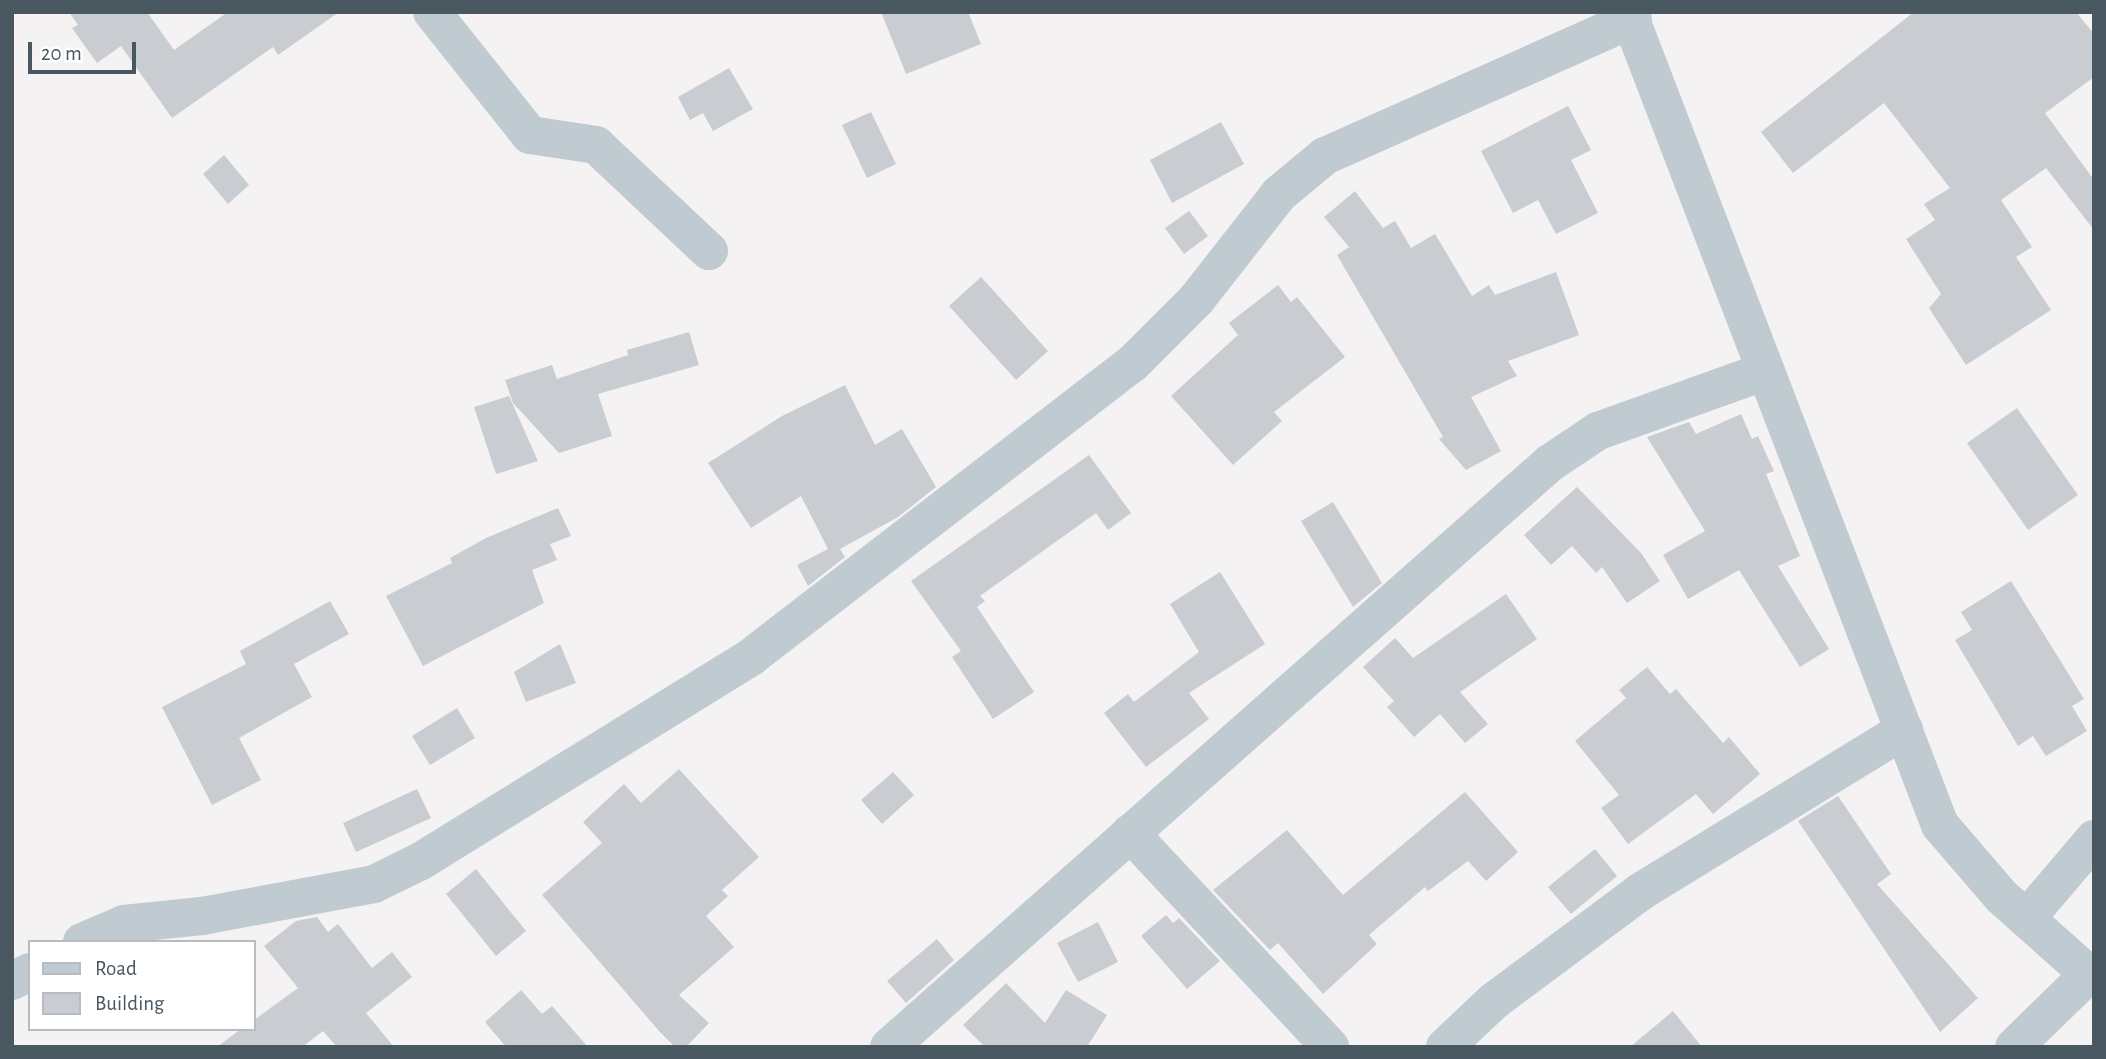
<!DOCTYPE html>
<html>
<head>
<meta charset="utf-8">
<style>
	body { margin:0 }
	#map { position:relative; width:2106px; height:1059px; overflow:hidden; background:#f4f2f2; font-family:"Alegreya Sans",sans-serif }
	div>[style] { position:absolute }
	.building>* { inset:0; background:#c9cdd1 }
	.street>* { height:38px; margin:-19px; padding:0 19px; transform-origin:19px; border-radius:19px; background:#c0cad1 }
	span { translate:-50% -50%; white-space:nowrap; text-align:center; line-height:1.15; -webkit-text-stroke:5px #fff; paint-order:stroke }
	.frame { position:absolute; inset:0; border:14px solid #495760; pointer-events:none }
	.legend { position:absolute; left:28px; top:940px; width:228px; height:91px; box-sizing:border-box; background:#fff; border:2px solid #b6bcbf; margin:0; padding:9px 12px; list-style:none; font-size:21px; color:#495760 }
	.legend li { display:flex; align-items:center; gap:14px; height:35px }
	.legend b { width:35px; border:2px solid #b6bcbf }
	.scale { position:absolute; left:28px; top:42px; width:108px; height:32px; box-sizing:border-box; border:4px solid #495760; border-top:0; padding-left:9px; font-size:21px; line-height:24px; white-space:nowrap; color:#495760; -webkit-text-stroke:5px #fff; paint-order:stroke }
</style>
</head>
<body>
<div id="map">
	<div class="building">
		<i style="clip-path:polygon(69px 12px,147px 12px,174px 50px,228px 12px,339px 12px,278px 55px,273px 47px,172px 118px,121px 46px,97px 63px,72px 28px,78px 25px)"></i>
		<i style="clip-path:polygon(881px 12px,968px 12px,981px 44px,906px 74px)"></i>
		<i style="clip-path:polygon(1914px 12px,2076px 12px,2094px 34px,2094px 77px,2045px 113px,2094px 180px,2094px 230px,2046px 168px,2001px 200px,2032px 247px,2016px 257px,2051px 310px,1966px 365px,1929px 308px,1941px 294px,1906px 239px,1935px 220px,1924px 204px,1950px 188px,1884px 103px,1793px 173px,1761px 132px)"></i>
		<i style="clip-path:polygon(729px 68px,753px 109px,713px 131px,703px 113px,690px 120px,678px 97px)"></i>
		<i style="clip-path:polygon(1568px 106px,1591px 150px,1571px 160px,1598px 213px,1556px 234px,1538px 200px,1513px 213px,1481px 151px)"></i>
		<i style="clip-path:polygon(871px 112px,896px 164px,867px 178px,842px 125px)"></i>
		<i style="clip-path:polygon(1221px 122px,1244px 164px,1172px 203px,1150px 160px)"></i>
		<i style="clip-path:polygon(224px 155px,249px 185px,228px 204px,203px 174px)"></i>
		<i style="clip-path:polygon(1355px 191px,1383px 228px,1395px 221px,1411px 248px,1435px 234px,1472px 296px,1489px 285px,1495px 295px,1556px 272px,1579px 335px,1508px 361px,1517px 376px,1471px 397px,1501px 451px,1466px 470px,1439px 439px,1443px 437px,1337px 255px,1349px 247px,1324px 217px)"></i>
		<i style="clip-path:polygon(1189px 211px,1208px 236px,1184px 254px,1165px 228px)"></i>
		<i style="clip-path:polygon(981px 277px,1048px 351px,1016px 380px,949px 306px)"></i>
		<i style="clip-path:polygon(1278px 285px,1291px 302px,1297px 297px,1345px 357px,1274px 412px,1282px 421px,1233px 465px,1171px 396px,1238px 335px,1229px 323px)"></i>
		<i style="clip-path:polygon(689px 332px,699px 365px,598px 394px,612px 436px,559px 453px,513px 403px,505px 380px,552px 365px,557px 379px,628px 355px,627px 350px)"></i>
		<i style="clip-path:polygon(845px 385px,875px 445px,902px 429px,936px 487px,898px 517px,840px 549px,845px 557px,808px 586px,797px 565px,828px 549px,801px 496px,751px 528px,708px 463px,782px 416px)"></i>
		<i style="clip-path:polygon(509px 396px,538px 461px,496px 474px,474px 407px)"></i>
		<i style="clip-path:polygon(2017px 408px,2078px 495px,2028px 530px,1967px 443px)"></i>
		<i style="clip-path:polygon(1741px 414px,1752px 439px,1758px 436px,1774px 471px,1766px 474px,1800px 556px,1778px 566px,1829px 649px,1800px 667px,1739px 570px,1688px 599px,1663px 555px,1705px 531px,1647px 437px,1689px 422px,1696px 434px)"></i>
		<i style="clip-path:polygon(1089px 455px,1131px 513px,1108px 530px,1096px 513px,980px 596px,985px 601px,977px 607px,1034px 692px,993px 719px,952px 657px,961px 651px,911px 581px)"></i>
		<i style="clip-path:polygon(1577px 487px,1641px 553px,1660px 581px,1627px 603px,1602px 567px,1596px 573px,1572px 546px,1551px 565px,1524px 535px)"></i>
		<i style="clip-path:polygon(1333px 502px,1382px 583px,1353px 607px,1301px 521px)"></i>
		<i style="clip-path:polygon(558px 508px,571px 536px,550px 544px,557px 560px,532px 570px,544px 603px,423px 666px,386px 596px,452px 563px,450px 558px,486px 538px)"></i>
		<i style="clip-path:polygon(1220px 572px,1265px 644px,1189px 693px,1209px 719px,1146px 767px,1104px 713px,1128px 694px,1134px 702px,1199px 652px,1170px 604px)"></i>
		<i style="clip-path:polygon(2011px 581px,2084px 699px,2072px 706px,2087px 731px,2046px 756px,2033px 736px,2018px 746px,1955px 640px,1972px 630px,1961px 612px)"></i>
		<i style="clip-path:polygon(1506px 594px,1537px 639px,1460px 692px,1488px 724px,1465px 743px,1440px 714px,1414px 737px,1387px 707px,1394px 701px,1363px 667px,1395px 638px,1413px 658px)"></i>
		<i style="clip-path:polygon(330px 601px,349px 634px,294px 664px,312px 697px,239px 738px,261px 780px,212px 805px,162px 707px,246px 664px,240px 651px)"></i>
		<i style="clip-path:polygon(560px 644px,576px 683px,526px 702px,514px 672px)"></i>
		<i style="clip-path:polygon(1647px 667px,1670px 694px,1676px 689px,1723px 743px,1729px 737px,1760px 774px,1713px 814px,1696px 794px,1628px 844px,1601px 808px,1619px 795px,1575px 741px,1626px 698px,1619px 690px)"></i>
		<i style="clip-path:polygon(457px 708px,475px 738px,430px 765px,412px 736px)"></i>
		<i style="clip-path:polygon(679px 769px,759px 857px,722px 890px,728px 896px,706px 916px,734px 947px,679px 995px,709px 1023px,686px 1047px,675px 1047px,659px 1031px,542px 895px,602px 843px,583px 822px,624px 784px,641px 803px)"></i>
		<i style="clip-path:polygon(893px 772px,914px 795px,882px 824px,861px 800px)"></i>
		<i style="clip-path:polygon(417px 789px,431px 818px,356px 852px,343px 823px)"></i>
		<i style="clip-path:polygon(1465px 792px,1518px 852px,1486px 881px,1468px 861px,1428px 891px,1425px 887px,1369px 935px,1377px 944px,1323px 994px,1278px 943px,1270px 950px,1213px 890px,1287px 830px,1343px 895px)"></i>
		<i style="clip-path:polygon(1838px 796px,1891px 874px,1877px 884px,1978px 998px,1940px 1032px,1798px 821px)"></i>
		<i style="clip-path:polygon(1595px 849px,1617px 876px,1571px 914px,1548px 887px)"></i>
		<i style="clip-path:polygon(476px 869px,526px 931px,496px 956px,446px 894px)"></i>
		<i style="clip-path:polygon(1166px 915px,1173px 923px,1179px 918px,1220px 961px,1187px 989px,1141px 936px)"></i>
		<i style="clip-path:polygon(317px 917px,328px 932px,338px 924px,372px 968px,392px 952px,412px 977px,366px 1013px,394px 1047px,337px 1047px,323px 1031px,302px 1047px,217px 1047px,241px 1029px,254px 1029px,254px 1020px,298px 988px,264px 946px,296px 921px)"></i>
		<i style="clip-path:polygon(1098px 922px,1118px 962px,1078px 982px,1057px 943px)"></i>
		<i style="clip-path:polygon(937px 939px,954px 960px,906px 1003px,887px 981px)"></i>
		<i style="clip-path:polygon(1006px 983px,1045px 1023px,1066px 990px,1107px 1015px,1087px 1047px,985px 1047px,963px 1025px)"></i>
		<i style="clip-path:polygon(521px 990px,542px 1014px,552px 1006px,588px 1047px,506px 1047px,485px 1022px)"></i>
		<i style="clip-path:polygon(1673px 1011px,1702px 1047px,1630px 1047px)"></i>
	</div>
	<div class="street">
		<i style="left:432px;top:12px;width:157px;rotate:51.5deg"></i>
		<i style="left:530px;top:135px;width:67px;rotate:8.6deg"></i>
		<i style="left:596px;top:145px;width:155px;rotate:43.2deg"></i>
		<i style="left:1628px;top:12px;width:871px;rotate:69.01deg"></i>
		<i style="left:1940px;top:825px;width:95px;rotate:49.3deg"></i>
		<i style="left:2002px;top:897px;width:123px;rotate:41.7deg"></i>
		<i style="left:1130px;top:833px;width:293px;rotate:46.9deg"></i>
		<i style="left:2027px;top:918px;width:104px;rotate:-49.7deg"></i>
		<i style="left:82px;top:942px;width:46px;rotate:-23.2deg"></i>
		<i style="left:124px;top:924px;width:78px;rotate:-5.9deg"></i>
		<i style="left:202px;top:916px;width:175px;rotate:-10.5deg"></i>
		<i style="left:374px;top:884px;width:52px;rotate:-26.1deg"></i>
		<i style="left:421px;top:861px;width:388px;rotate:-31.7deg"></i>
		<i style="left:751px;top:657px;width:481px;rotate:-37.6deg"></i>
		<i style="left:1132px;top:364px;width:91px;rotate:-45deg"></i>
		<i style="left:1196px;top:300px;width:135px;rotate:-51.9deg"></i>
		<i style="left:1279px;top:194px;width:60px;rotate:-39.6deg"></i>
		<i style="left:1325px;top:156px;width:337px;rotate:-24deg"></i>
		<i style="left:12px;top:981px;width:20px;rotate:-27deg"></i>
		<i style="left:889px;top:1047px;width:882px;rotate:-41.46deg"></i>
		<i style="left:1550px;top:463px;width:58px;rotate:-33.7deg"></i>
		<i style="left:1598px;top:431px;width:178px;rotate:-19.7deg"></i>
		<i style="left:1445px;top:1047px;width:67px;rotate:-43.2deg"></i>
		<i style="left:1494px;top:1001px;width:182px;rotate:-36.7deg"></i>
		<i style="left:1640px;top:892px;width:310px;rotate:-31.5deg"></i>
		<i style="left:2014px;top:1047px;width:103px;rotate:-44.2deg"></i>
	</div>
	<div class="frame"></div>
	<ul class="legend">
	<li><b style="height:9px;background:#c0cad1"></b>Road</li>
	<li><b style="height:19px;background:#c9cdd1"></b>Building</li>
	</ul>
	<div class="scale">20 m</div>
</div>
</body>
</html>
